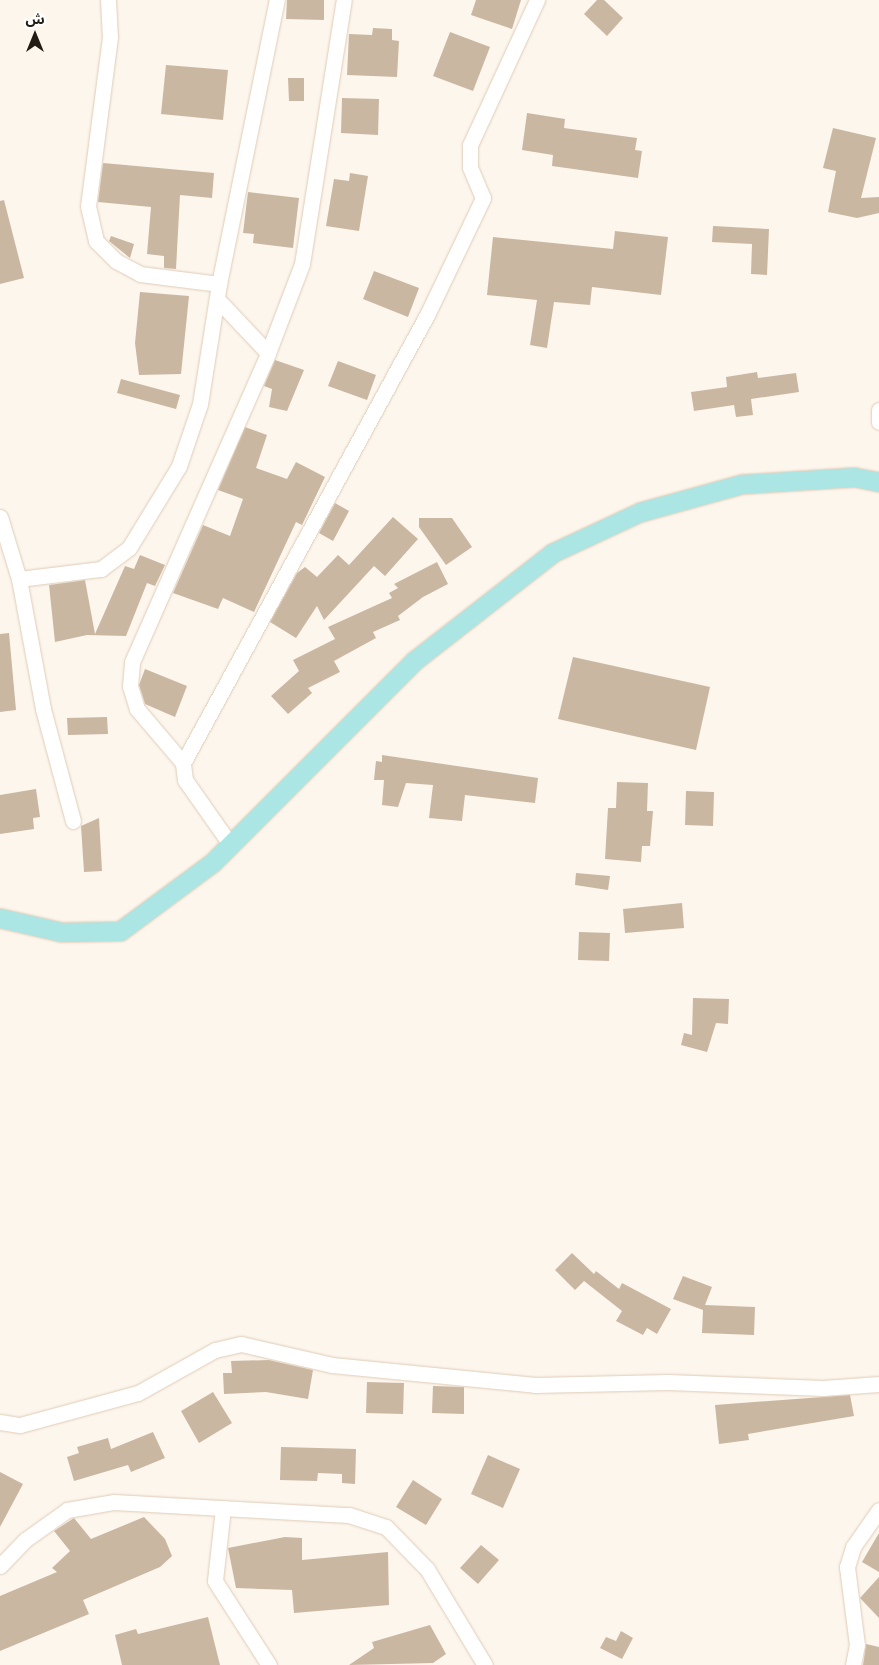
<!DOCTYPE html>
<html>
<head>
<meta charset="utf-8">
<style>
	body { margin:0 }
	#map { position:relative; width:879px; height:1665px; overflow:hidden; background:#fdf6ed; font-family:"Alegreya Sans","Noto Sans Arabic",sans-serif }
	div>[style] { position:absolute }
	.building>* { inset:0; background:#cab7a2 }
	.roads { filter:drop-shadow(0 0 1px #dfccb7) drop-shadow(0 0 1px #dfccb7) }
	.minor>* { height:15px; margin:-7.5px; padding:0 7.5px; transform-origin:7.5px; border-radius:7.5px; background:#fff }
	.major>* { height:19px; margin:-9.5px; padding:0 9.5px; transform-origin:9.5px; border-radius:9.5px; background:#ace6e4 }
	span { translate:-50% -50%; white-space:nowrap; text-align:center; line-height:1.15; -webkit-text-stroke:4px #fff; paint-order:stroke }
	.north { position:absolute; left:10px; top:10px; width:50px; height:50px; -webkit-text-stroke:4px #fff; paint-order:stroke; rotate:0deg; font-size:14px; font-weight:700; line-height:20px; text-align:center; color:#231c14 }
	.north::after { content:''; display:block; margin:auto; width:18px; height:22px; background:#231c14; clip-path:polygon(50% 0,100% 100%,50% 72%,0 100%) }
</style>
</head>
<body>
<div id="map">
	<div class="building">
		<i style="clip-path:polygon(287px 0,324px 0,324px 20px,286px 19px)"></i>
		<i style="clip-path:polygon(476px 0,521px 0,512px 29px,471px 15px)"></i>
		<i style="clip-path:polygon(597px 0,604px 0,623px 18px,607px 36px,584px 14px)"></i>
		<i style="clip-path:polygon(373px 28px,392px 29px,392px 40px,399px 41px,397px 77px,347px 75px,349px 34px,372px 35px)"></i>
		<i style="clip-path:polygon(450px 32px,490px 47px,473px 91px,433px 76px)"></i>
		<i style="clip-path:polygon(166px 65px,228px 70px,223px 120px,161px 114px)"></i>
		<i style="clip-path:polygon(288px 78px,304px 78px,304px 101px,289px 101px)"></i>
		<i style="clip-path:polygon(342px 98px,379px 99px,378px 135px,341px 133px)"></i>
		<i style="clip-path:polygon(527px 113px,565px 119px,564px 128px,637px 138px,635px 150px,642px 151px,638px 178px,552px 166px,553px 155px,522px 150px)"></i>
		<i style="clip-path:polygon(833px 128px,876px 138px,861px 198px,879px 197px,879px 213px,857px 218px,828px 212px,836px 171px,823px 168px)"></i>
		<i style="clip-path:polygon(103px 163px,214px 173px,212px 198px,180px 195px,176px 269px,164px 268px,164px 256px,147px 254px,151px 207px,98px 202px)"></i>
		<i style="clip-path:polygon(350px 173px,368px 176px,359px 231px,326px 226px,334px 179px,349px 181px)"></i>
		<i style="clip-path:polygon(248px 192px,299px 198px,293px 248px,253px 243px,254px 234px,243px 233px)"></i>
		<i style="clip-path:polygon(4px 200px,24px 278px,0 284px,0 201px)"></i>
		<i style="clip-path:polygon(713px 226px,769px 229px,767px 275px,751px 274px,752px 244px,712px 242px)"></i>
		<i style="clip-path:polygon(615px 231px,668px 237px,661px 295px,592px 287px,590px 305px,554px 302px,547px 348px,530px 345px,537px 300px,487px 295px,493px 237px,613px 249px)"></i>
		<i style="clip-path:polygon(111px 236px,134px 244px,130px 258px,109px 241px)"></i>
		<i style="clip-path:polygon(374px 271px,419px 288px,408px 317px,363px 299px)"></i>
		<i style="clip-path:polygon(140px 292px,189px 296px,181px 374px,139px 375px,135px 343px)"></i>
		<i style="clip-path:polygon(275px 360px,304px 370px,287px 411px,269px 407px,272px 389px,264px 386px)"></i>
		<i style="clip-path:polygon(338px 361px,376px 375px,367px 400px,328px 386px)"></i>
		<i style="clip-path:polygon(757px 372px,758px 378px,796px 373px,799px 392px,751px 399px,753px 415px,736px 417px,734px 405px,694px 411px,691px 392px,727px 387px,726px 377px)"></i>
		<i style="clip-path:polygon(121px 379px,180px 395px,176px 409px,117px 393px)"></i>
		<i style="clip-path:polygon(245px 427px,267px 435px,256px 468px,287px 479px,296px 462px,325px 477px,302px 525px,296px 522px,254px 612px,223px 598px,218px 609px,173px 593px,203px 525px,230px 536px,243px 499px,218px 490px)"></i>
		<i style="clip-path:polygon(335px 503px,349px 511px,333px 541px,319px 533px)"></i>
		<i style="clip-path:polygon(393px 517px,418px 539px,385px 576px,374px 566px,324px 620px,317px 606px,296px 638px,270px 622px,297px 573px,305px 567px,317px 577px,338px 555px,349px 565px)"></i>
		<i style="clip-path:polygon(419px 518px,452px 518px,472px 547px,446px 565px,419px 527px)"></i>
		<i style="clip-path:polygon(140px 555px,165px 565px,155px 586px,147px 583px,126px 636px,87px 635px,55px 642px,49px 585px,85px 580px,95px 634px,125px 566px,134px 569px)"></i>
		<i style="clip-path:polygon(437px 562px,448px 584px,423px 597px,398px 616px,400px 620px,373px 632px,376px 638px,334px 661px,340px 672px,308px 688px,312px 693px,288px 714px,271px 696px,299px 671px,293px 660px,335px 639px,328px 627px,392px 598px,389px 593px,398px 588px,394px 584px)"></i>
		<i style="clip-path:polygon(9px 633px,16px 710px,0 712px,0 634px)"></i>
		<i style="clip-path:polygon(573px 657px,710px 687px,696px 750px,558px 719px)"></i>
		<i style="clip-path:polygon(145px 669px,187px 686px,175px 717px,145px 704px,139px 685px)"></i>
		<i style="clip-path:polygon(107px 717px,108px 734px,68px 735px,67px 718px)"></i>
		<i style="clip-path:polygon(382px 755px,538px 778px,535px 803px,465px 795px,462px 821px,429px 818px,433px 785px,406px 783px,398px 807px,382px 805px,384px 780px,374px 780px,376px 761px,382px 762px)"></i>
		<i style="clip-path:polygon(617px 782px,648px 783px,647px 811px,653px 811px,650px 846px,642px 846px,641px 862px,605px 859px,608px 808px,616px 808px)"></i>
		<i style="clip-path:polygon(36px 789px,40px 817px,33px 818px,34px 829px,0 834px,0 795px)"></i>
		<i style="clip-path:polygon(686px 791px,714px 792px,713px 826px,685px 825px)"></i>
		<i style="clip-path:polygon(99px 818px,102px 871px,84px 872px,81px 826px)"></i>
		<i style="clip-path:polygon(576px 873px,610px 876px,608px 890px,575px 885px)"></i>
		<i style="clip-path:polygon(682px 903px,684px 928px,625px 933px,623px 909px)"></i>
		<i style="clip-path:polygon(579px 932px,610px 933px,609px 961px,578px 960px)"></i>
		<i style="clip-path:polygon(693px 998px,729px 999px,728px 1024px,716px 1023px,707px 1052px,681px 1045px,684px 1033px,692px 1035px)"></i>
		<i style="clip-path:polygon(572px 1253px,594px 1274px,596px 1271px,619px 1289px,622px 1283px,671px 1309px,657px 1334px,647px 1328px,643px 1335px,616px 1321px,622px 1311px,584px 1281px,575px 1290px,555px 1270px)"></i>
		<i style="clip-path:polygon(683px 1276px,712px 1287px,705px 1305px,755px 1307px,754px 1335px,702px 1333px,703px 1310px,673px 1299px)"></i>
		<i style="clip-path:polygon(269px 1360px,313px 1370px,308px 1399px,266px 1392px,224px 1394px,223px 1373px,232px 1373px,231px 1361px)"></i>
		<i style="clip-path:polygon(367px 1382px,404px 1383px,403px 1414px,366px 1413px)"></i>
		<i style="clip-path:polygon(433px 1386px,464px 1387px,464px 1414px,432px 1413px)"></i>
		<i style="clip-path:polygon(213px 1392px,232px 1423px,199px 1443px,181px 1411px)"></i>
		<i style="clip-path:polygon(850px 1395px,854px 1416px,748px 1434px,749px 1440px,719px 1444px,715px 1405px)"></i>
		<i style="clip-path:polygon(153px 1432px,165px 1458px,131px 1472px,128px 1465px,74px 1481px,67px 1457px,79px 1453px,77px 1447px,108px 1438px,111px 1449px)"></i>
		<i style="clip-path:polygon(281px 1447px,356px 1449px,355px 1484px,342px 1483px,342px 1474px,318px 1473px,317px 1481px,280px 1480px)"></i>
		<i style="clip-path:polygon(488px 1455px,520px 1469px,503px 1508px,471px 1494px)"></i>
		<i style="clip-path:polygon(0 1472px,23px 1484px,0 1527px)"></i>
		<i style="clip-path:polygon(413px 1480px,442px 1499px,426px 1525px,396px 1507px)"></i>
		<i style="clip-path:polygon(144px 1517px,165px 1539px,172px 1556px,160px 1567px,83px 1600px,89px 1614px,0 1651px,0 1596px,57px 1572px,52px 1568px,70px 1551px,54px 1531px,74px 1518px,91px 1539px)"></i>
		<i style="clip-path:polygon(879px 1533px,879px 1572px,862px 1562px)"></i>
		<i style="clip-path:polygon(285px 1537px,302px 1538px,302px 1560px,388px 1552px,389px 1605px,294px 1613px,292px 1590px,236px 1588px,228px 1548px)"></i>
		<i style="clip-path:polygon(481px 1545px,499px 1560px,478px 1584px,460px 1568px)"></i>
		<i style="clip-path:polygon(879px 1577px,879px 1618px,860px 1598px)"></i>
		<i style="clip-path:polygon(208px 1617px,220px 1665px,122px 1665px,115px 1635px,136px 1629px,138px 1634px)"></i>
		<i style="clip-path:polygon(430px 1625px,446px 1654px,433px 1663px,349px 1665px,374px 1648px,372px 1642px)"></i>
		<i style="clip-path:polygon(621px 1631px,633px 1638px,622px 1659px,600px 1648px,606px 1637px,616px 1641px)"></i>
		<i style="clip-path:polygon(866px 1644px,879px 1647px,879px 1665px,863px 1665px)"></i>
	</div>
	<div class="roads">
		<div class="minor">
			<i style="left:108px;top:0;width:37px;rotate:87deg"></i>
			<i style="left:110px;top:37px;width:170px;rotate:97.4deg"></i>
			<i style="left:88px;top:206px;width:36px;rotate:77deg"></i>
			<i style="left:96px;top:241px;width:28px;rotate:45deg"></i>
			<i style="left:116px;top:261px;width:27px;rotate:28deg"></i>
			<i style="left:140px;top:274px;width:80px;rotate:7.2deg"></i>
			<i style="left:217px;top:299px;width:74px;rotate:46.6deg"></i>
			<i style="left:879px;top:410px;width:12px;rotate:90deg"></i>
			<i style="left:0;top:517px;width:65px;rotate:73deg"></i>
			<i style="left:19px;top:579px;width:132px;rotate:79.5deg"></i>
			<i style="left:43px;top:709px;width:116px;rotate:75deg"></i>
			<i style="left:19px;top:579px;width:83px;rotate:-7deg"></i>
			<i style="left:101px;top:569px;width:35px;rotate:-37deg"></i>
			<i style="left:129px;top:548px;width:96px;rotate:-58.6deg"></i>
			<i style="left:179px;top:466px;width:65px;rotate:-71.3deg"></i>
			<i style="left:200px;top:404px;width:121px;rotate:-81deg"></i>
			<i style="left:219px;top:284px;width:290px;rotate:-78.5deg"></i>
			<i style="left:183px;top:763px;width:71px;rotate:-130.4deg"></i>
			<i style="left:137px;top:709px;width:24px;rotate:-107deg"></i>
			<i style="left:130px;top:686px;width:24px;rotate:-85deg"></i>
			<i style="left:132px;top:662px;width:338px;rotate:-66.2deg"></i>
			<i style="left:268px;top:353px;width:95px;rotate:-69.1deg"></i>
			<i style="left:302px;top:264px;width:267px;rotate:-81deg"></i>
			<i style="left:230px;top:844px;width:78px;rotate:-125.1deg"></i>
			<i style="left:185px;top:780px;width:17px;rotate:-97deg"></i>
			<i style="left:183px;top:763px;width:510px;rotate:-61.43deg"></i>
			<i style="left:427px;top:315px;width:130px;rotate:-64.4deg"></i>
			<i style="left:483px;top:198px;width:34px;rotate:-113deg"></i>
			<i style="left:470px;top:167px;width:22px;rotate:-90deg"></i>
			<i style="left:470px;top:145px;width:160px;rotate:-65.2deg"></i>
			<i style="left:0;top:1422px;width:20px;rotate:9deg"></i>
			<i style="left:20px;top:1425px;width:122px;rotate:-15.2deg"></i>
			<i style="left:138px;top:1393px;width:88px;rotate:-29.2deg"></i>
			<i style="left:215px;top:1350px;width:27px;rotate:-13deg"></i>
			<i style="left:241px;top:1344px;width:93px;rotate:13deg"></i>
			<i style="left:332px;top:1365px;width:204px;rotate:5.6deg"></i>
			<i style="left:535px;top:1385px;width:133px;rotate:-1.3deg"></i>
			<i style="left:668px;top:1382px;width:155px;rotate:2.2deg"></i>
			<i style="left:823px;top:1388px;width:56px;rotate:-4.1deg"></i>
			<i style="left:223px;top:1508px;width:73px;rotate:96.3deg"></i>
			<i style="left:215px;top:1581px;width:100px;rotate:57.3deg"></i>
			<i style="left:0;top:1566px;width:36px;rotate:-46deg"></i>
			<i style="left:25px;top:1540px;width:52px;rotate:-35.5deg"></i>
			<i style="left:67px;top:1510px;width:48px;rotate:-9.7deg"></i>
			<i style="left:114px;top:1502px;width:235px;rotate:3.2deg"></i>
			<i style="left:349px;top:1515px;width:39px;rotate:18deg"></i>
			<i style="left:386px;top:1527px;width:59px;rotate:45.7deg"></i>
			<i style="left:427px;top:1569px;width:112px;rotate:58.9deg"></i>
			<i style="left:853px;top:1665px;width:20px;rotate:-79deg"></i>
			<i style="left:857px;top:1645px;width:79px;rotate:-97.3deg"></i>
			<i style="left:847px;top:1567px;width:21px;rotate:-73deg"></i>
			<i style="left:853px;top:1547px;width:45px;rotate:-54.9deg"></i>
		</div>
		<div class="major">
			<i style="left:0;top:918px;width:63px;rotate:12.9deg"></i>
			<i style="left:61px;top:932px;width:59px;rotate:-1deg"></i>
			<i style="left:120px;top:931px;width:114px;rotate:-36.5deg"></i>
			<i style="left:212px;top:863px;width:286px;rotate:-45deg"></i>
			<i style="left:414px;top:661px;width:175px;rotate:-38deg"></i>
			<i style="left:552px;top:553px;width:97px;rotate:-25deg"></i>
			<i style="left:640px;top:512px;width:106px;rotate:-15.4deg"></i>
			<i style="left:742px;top:484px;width:112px;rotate:-3.6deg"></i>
			<i style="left:854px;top:477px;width:25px;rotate:11deg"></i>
		</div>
	</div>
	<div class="north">ش</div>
</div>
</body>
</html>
